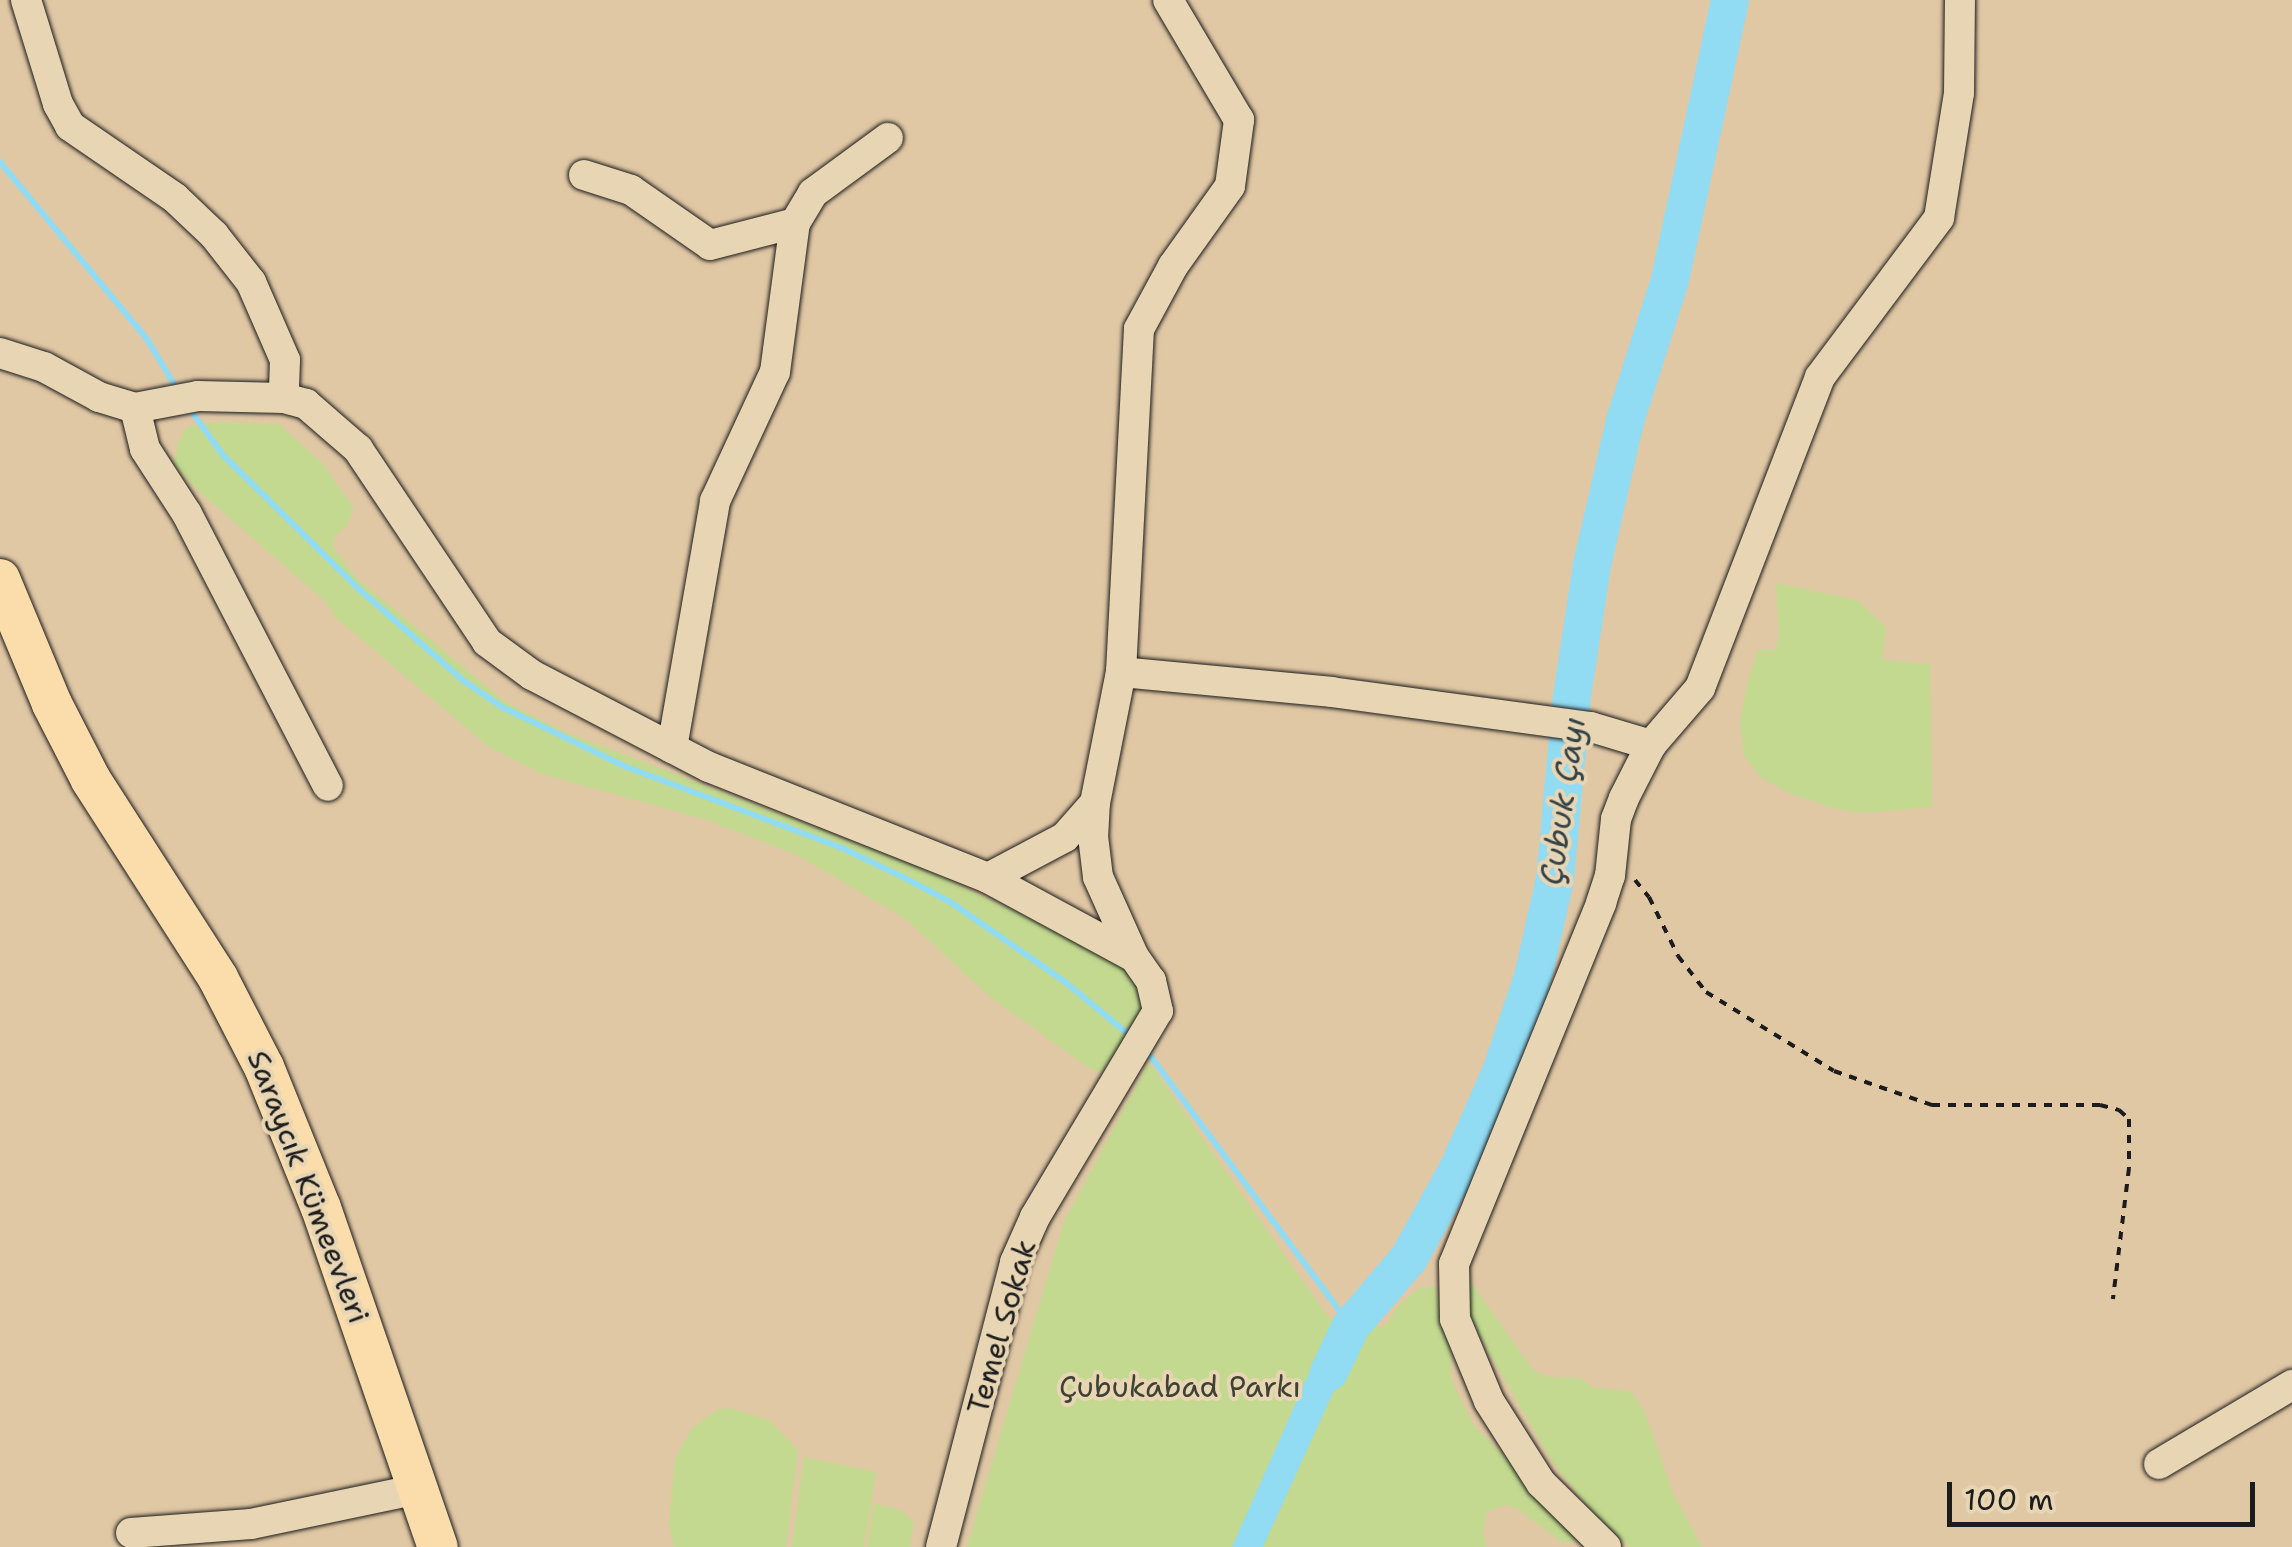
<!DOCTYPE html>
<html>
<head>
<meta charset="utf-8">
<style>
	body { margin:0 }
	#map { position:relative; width:2292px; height:1547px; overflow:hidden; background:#e1c8a5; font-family:"Shantell Sans",sans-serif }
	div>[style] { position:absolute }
	.green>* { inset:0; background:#c3d98f }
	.water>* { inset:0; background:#91dbf3 }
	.stream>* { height:6px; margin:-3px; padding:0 3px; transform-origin:3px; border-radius:3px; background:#91dbf3 }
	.river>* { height:38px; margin:-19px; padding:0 19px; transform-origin:19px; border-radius:19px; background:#91dbf3 }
	.path>* { height:4px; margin-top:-2px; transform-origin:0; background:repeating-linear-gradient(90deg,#1c1c1c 0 8px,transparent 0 16px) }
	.roads { filter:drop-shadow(0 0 2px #1c1c1c) drop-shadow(0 0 2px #1c1c1c) }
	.minor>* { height:30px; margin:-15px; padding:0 15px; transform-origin:15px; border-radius:15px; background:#e7d5b3 }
	.major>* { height:40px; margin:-20px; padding:0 20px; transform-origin:20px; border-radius:20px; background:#fbddab }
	span { translate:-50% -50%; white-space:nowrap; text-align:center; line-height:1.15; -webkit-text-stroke:8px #e7d5b3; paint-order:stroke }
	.street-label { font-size:30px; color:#1c1c1c }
	.park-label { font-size:30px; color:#3d4233 }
	.water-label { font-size:32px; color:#334247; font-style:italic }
	.scale { position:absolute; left:1947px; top:1482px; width:308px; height:45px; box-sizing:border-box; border:5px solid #1c1c1c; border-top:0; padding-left:12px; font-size:30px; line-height:35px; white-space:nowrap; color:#1c1c1c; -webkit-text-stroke:8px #e7d5b3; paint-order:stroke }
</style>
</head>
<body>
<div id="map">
	<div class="green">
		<i style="clip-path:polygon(219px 422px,279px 424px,322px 463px,354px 508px,348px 524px,334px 538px,333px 547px,357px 578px,504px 701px,565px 732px,920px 867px,1105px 953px,1138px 980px,1148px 1002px,1114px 1068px,1100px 1072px,1088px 1067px,990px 997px,906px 919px,797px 855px,707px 820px,542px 774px,489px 747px,334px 616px,327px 603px,192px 485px,174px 463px,179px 440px,187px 427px)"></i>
		<i style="clip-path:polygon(1776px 583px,1857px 600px,1886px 627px,1882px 660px,1930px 664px,1932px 807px,1862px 813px,1833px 808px,1791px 794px,1759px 776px,1744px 755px,1740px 722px,1748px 680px,1758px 650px,1776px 650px,1779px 634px)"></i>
		<i style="clip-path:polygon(1149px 1062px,1329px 1318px,1384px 1327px,1399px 1305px,1420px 1288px,1435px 1286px,1451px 1353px,1451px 1378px,1464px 1406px,1476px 1428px,1583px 1531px,1575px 1541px,1563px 1543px,1515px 1507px,1504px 1505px,1487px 1512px,1483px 1533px,1487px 1547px,967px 1547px,1064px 1222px)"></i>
		<i style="clip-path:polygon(1471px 1282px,1534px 1371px,1551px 1377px,1581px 1378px,1594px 1388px,1631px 1391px,1645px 1412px,1673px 1493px,1702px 1547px,1630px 1547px,1598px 1519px,1553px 1463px,1477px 1332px,1463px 1298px)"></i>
		<i style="clip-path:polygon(730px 1408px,769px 1420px,798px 1450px,786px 1547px,674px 1547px,669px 1523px,675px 1459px,692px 1428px,717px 1410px)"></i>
		<i style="clip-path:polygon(804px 1457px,876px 1472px,864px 1547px,792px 1547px)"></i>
		<i style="clip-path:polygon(874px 1503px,903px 1511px,914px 1523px,910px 1547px,867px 1547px)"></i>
	</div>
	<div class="water">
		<i style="clip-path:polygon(1333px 1319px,1362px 1329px,1263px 1547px,1232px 1547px)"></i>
	</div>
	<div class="stream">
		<i style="left:0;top:162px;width:230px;rotate:50.3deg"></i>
		<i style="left:147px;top:339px;width:58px;rotate:59deg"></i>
		<i style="left:189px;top:408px;width:58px;rotate:54.1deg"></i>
		<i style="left:223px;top:455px;width:192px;rotate:44.6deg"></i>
		<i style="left:360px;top:590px;width:138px;rotate:41.2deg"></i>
		<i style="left:464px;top:681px;width:46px;rotate:34.4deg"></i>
		<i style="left:502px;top:707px;width:136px;rotate:25.8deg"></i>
		<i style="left:624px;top:766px;width:233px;rotate:20.6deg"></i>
		<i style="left:842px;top:848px;width:70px;rotate:25.5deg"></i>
		<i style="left:905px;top:878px;width:53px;rotate:28deg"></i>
		<i style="left:952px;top:903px;width:136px;rotate:34.9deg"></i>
		<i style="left:1064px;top:981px;width:89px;rotate:39.6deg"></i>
		<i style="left:1146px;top:1050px;width:344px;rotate:53.4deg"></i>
	</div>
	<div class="river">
		<i style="left:1329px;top:1372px;width:51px;rotate:-64.4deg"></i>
		<i style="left:1351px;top:1326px;width:89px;rotate:-49.5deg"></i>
		<i style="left:1409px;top:1258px;width:104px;rotate:-61.2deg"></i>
		<i style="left:1459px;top:1167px;width:104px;rotate:-66.1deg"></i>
		<i style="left:1501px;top:1072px;width:100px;rotate:-71.4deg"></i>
		<i style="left:1533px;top:977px;width:100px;rotate:-77.3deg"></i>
		<i style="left:1555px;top:879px;width:184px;rotate:-84.7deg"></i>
		<i style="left:1572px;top:696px;width:133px;rotate:-81.3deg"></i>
		<i style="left:1592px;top:565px;width:148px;rotate:-77.1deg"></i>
		<i style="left:1625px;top:421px;width:148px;rotate:-72.3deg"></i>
		<i style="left:1670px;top:280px;width:286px;rotate:-77.9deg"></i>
	</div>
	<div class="path">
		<i style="left:1635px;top:880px;width:22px;rotate:51deg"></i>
		<i style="left:1649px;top:897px;width:66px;rotate:63.8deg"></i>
		<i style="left:1678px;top:956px;width:46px;rotate:52.1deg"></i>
		<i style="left:1706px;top:992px;width:150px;rotate:31.7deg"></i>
		<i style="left:1834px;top:1071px;width:104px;rotate:19.1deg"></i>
		<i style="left:1932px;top:1105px;width:168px"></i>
		<i style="left:2100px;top:1105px;width:20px;rotate:15deg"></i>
		<i style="left:2119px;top:1110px;width:13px;rotate:42deg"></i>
		<i style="left:2129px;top:1119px;width:49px;rotate:90deg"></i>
		<i style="left:2129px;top:1168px;width:132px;rotate:97deg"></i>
	</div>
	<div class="roads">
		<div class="minor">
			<i style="left:26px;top:0;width:109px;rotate:72.9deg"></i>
			<i style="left:58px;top:104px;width:25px;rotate:61deg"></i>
			<i style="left:70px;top:126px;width:127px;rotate:34.4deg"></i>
			<i style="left:175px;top:198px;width:54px;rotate:43.5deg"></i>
			<i style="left:214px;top:235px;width:60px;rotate:51.8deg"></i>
			<i style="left:251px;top:282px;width:85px;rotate:66.4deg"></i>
			<i style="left:285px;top:360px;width:38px;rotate:92deg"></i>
			<i style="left:584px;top:175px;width:49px;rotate:17.7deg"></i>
			<i style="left:631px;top:190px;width:96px;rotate:34.8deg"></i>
			<i style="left:710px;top:245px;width:88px;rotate:-14.5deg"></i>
			<i style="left:0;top:353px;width:46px;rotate:17.7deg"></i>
			<i style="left:44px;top:367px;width:63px;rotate:28.6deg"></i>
			<i style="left:99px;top:397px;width:38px;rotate:17deg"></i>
			<i style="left:135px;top:408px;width:64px;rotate:-10.8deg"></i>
			<i style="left:198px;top:396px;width:86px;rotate:1.3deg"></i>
			<i style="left:284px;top:398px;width:23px;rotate:15deg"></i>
			<i style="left:306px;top:404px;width:69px;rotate:40.9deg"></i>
			<i style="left:358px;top:449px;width:232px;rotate:56.2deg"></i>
			<i style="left:487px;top:642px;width:56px;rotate:36.3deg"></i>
			<i style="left:532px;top:675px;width:199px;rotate:27.5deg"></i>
			<i style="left:709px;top:767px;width:300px;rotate:21.7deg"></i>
			<i style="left:988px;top:878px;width:87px;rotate:-28deg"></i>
			<i style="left:1065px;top:837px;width:45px;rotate:-48.6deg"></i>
			<i style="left:1095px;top:803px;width:134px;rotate:-78.8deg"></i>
			<i style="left:1121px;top:672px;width:343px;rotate:-87deg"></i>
			<i style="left:1139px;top:329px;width:72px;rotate:-61.6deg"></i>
			<i style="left:1173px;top:266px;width:98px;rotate:-54.5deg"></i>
			<i style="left:1230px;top:186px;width:67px;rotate:-82.2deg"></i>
			<i style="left:1239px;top:120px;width:139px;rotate:-120.6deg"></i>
			<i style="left:135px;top:408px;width:42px;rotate:76.3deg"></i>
			<i style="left:145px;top:449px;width:77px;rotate:57.1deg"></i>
			<i style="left:187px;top:514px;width:306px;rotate:62.6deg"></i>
			<i style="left:1121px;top:672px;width:211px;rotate:5.4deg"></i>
			<i style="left:1331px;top:692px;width:262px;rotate:7.7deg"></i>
			<i style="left:1591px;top:727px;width:63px;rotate:16.7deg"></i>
			<i style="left:672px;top:748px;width:251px;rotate:-80.1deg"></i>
			<i style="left:715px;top:501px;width:142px;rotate:-65.1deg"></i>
			<i style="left:775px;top:372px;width:150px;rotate:-82.4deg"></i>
			<i style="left:795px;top:223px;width:35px;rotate:-59deg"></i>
			<i style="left:813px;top:193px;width:93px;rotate:-36.3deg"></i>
			<i style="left:988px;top:878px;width:166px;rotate:28.4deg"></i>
			<i style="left:1134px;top:957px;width:88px;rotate:-114.2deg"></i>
			<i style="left:1098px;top:877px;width:38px;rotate:-97deg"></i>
			<i style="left:1093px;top:839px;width:36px;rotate:-87deg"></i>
			<i style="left:2159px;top:1464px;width:155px;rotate:-30.7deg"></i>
			<i style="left:131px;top:1533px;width:120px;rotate:-4.3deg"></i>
			<i style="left:251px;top:1524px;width:172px;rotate:-11.8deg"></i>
			<i style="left:941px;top:1547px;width:294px;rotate:-75.4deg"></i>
			<i style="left:1015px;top:1262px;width:49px;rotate:-66deg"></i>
			<i style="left:1035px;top:1217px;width:240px;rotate:-59.2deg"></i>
			<i style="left:1158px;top:1011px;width:31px;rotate:-103deg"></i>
			<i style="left:1151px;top:981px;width:29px;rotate:-125deg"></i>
			<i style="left:1606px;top:1547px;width:91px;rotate:-135.4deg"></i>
			<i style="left:1541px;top:1483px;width:97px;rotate:-122.4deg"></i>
			<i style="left:1489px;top:1401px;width:89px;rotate:-112.5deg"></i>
			<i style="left:1455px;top:1319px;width:55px;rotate:-91deg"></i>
			<i style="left:1454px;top:1264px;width:390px;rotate:-67.8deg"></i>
			<i style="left:1601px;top:903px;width:28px;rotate:-72deg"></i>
			<i style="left:1610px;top:876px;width:57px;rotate:-84deg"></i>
			<i style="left:1616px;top:819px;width:22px;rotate:-69deg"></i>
			<i style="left:1624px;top:798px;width:59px;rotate:-63deg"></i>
			<i style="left:1651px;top:745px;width:75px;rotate:-49.3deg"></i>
			<i style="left:1700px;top:688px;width:333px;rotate:-68.9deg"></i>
			<i style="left:1820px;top:377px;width:199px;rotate:-53.2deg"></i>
			<i style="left:1939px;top:218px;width:127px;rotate:-80.9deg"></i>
			<i style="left:1959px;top:93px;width:93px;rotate:-89.4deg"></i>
		</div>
		<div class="major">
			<i style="left:0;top:579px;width:135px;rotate:67.4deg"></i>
			<i style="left:52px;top:704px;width:85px;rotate:62.8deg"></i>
			<i style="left:91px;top:780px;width:235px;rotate:57.3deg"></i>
			<i style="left:218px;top:978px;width:100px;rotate:62.7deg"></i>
			<i style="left:264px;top:1067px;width:152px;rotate:68deg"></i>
			<i style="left:321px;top:1208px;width:359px;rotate:71deg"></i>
		</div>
	</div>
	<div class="street-label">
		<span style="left:308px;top:1187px;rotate:69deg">Saraycık Kümeevleri</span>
		<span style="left:1002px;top:1327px;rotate:-74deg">Temel Sokak</span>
	</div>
	<div class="park-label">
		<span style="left:1180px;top:1387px">Çubukabad Parkı</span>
	</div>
	<div class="water-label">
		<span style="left:1563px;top:801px;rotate:-82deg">Çubuk Çayı</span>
	</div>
	<div class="scale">100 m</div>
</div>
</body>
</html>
